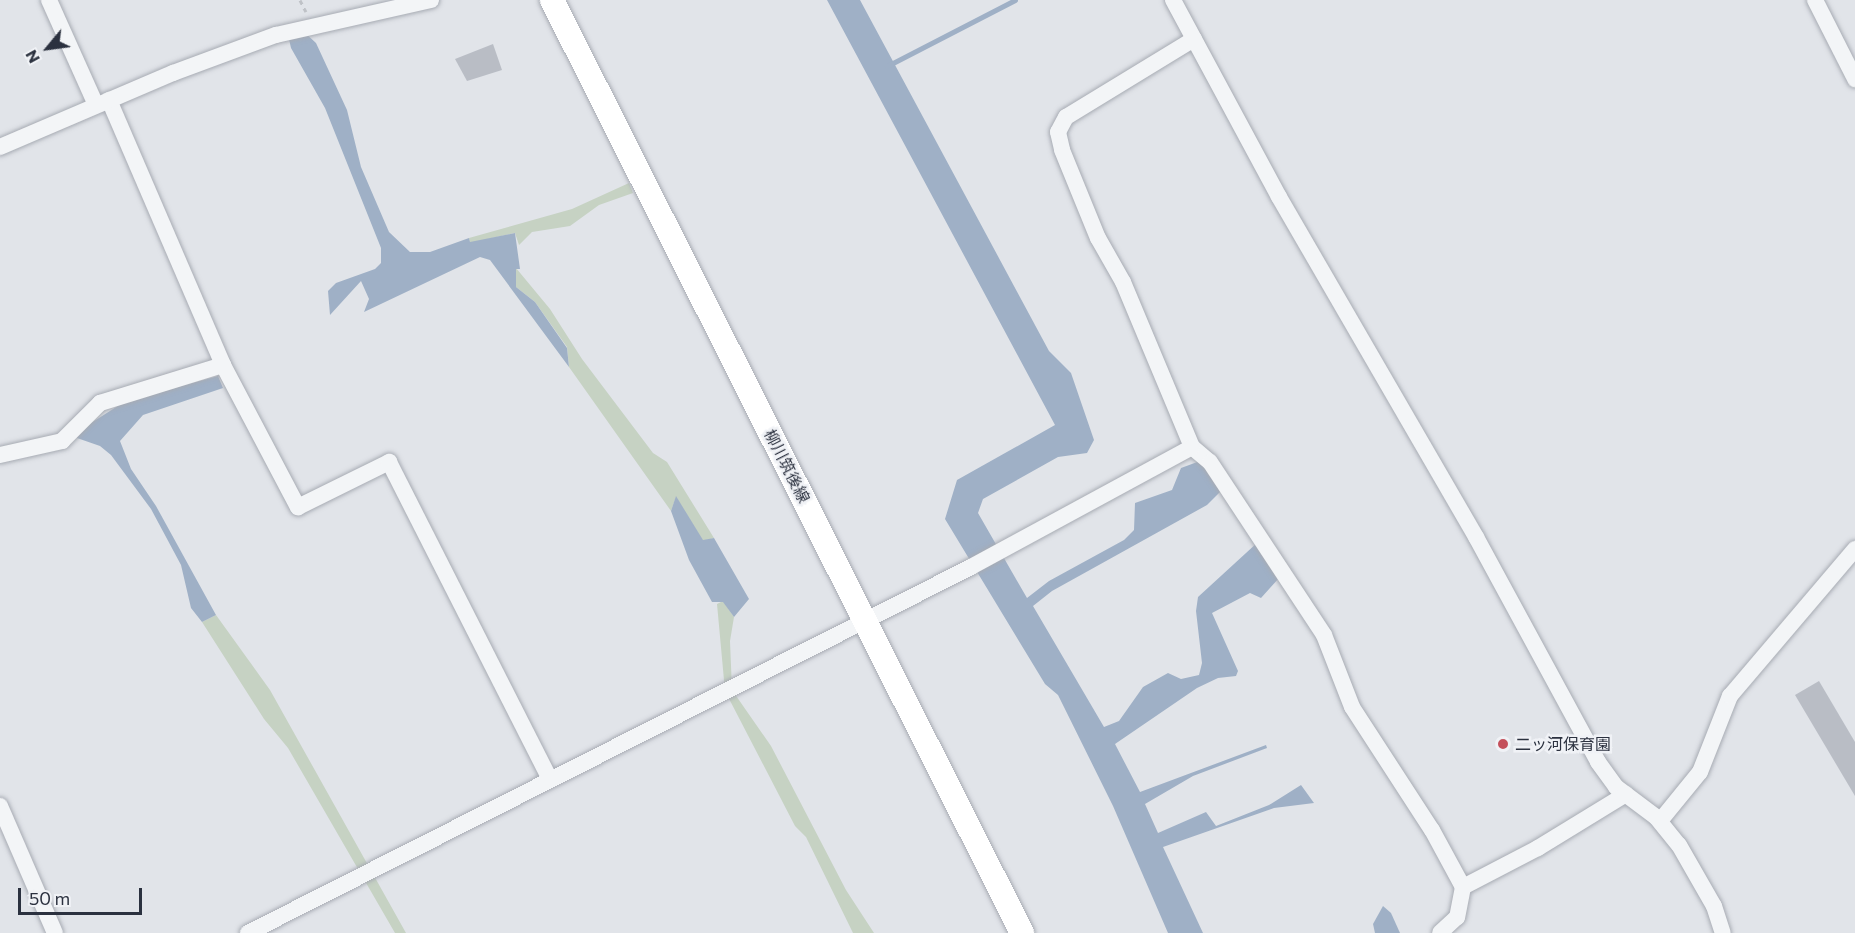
<!DOCTYPE html>
<html>
<head>
<meta charset="utf-8">
<style>
	body { margin:0 }
	#map { position:relative; width:1855px; height:933px; overflow:hidden; background:#e1e4e9; font-family:Commissioner,"Noto Sans JP",sans-serif }
	div>[style] { position:absolute }
	.green>* { inset:0; background:#c6d2c3 }
	.water>* { inset:0; background:#9fb0c6 }
	.stream>* { height:5px; margin:-2.5px; padding:0 2.5px; transform-origin:2.5px; border-radius:2.5px; background:#9fb0c6 }
	.building>* { inset:0; background:#b9bdc5 }
	.path>* { height:3px; margin-top:-1.5px; transform-origin:0; background:repeating-linear-gradient(90deg,#bfc2c7 0 4.5px,transparent 0 9px) }
	.roads { filter:drop-shadow(0 0 2px #a7abb3) drop-shadow(0 0 2px #a7abb3) }
	.minor>* { height:16px; margin:-8px; padding:0 8px; transform-origin:8px; border-radius:8px; background:#f3f5f7 }
	.secondary>* { height:24px; margin:-12px; padding:0 12px; transform-origin:12px; border-radius:12px; background:#fff }
	.dots>* { width:16px; height:16px; translate:-50% -50%; box-sizing:border-box; border:3px solid #f0f2f6; border-radius:50% }
	span { translate:-50% -50%; white-space:nowrap; text-align:center; line-height:1.15; -webkit-text-stroke:5px #f0f2f6; paint-order:stroke }
	.street-label { font-size:16px; color:#2b313f }
	.poi-label { font-size:16px; color:#2b313f }
	.left { translate:0 -50%; text-align:left }
	.north { position:absolute; left:18px; top:18px; width:60px; height:60px; -webkit-text-stroke:4px #f0f2f6; paint-order:stroke; rotate:241deg; font-size:16px; font-weight:700; line-height:24px; text-align:center; color:#2b313f }
	.north::after { content:''; display:block; margin:auto; width:21px; height:27px; background:#2b313f; clip-path:polygon(50% 0,100% 100%,50% 72%,0 100%) }
	.scale { position:absolute; left:18px; top:888px; width:124px; height:27px; box-sizing:border-box; border:3px solid #2b313f; border-top:0; padding-left:8px; font-size:18px; line-height:21px; white-space:nowrap; color:#2b313f; -webkit-text-stroke:4px #f0f2f6; paint-order:stroke }
</style>
</head>
<body>
<div id="map">
	<div class="green">
		<i style="clip-path:polygon(629px 183px,633px 193px,599px 205px,570px 226px,532px 232px,519px 245px,515px 233px,470px 243px,469px 238px,572px 209px)"></i>
		<i style="clip-path:polygon(516px 268px,550px 309px,582px 359px,653px 453px,667px 462px,714px 538px,703px 541px,676px 497px,671px 511px,569px 367px,567px 347px,535px 302px,516px 287px)"></i>
		<i style="clip-path:polygon(723px 601px,734px 617px,730px 641px,732px 690px,771px 746px,846px 890px,874px 933px,853px 933px,806px 837px,795px 826px,725px 691px,717px 604px)"></i>
		<i style="clip-path:polygon(216px 615px,270px 690px,406px 933px,395px 933px,288px 748px,264px 719px,202px 622px)"></i>
	</div>
	<div class="water">
		<i style="clip-path:polygon(827px 0,860px 0,1049px 351px,1071px 373px,1094px 440px,1087px 453px,1058px 457px,983px 499px,978px 513px,1027px 598px,1049px 581px,1124px 540px,1134px 530px,1135px 503px,1172px 490px,1181px 468px,1200px 461px,1223px 489px,1207px 505px,1052px 591px,1033px 606px,1104px 727px,1119px 721px,1143px 687px,1168px 673px,1181px 679px,1199px 675px,1202px 663px,1196px 611px,1198px 597px,1258px 542px,1279px 578px,1261px 598px,1250px 593px,1212px 613px,1238px 671px,1236px 676px,1218px 678px,1197px 688px,1115px 744px,1140px 792px,1266px 745px,1267px 748px,1193px 776px,1145px 804px,1158px 833px,1206px 812px,1216px 826px,1269px 805px,1301px 785px,1314px 803px,1274px 808px,1163px 847px,1203px 933px,1168px 933px,1113px 806px,1058px 695px,1045px 684px,945px 519px,957px 480px,1055px 425px)"></i>
		<i style="clip-path:polygon(303px 31px,316px 43px,347px 110px,361px 167px,389px 232px,410px 252px,430px 252px,469px 238px,470px 242px,515px 233px,520px 269px,516px 269px,516px 287px,535px 302px,567px 348px,569px 367px,490px 260px,480px 257px,364px 312px,369px 299px,361px 281px,330px 315px,328px 291px,336px 283px,375px 269px,381px 263px,381px 248px,325px 108px,291px 48px,288px 35px)"></i>
		<i style="clip-path:polygon(218px 376px,223px 388px,143px 415px,120px 441px,131px 469px,156px 506px,216px 615px,202px 622px,191px 608px,181px 565px,151px 509px,111px 455px,100px 446px,77px 438px,77px 432px,124px 402px)"></i>
		<i style="clip-path:polygon(676px 496px,703px 540px,714px 538px,749px 599px,734px 617px,723px 602px,712px 602px,689px 560px,671px 511px)"></i>
		<i style="clip-path:polygon(1383px 906px,1391px 913px,1400px 933px,1375px 933px,1373px 924px)"></i>
	</div>
	<div class="stream">
		<i style="left:887px;top:66px;width:144px;rotate:-27.3deg"></i>
	</div>
	<div class="building">
		<i style="clip-path:polygon(493px 44px,502px 70px,467px 81px,455px 59px)"></i>
		<i style="clip-path:polygon(1819px 681px,1855px 742px,1855px 796px,1795px 695px)"></i>
	</div>
	<div class="path">
		<i style="left:300px;top:0;width:13px;rotate:63deg"></i>
	</div>
	<div class="roads">
		<div class="minor">
			<i style="left:49px;top:0;width:115px;rotate:65.9deg"></i>
			<i style="left:1173px;top:0;width:224px;rotate:61.7deg"></i>
			<i style="left:1279px;top:197px;width:393px;rotate:59.9deg"></i>
			<i style="left:1476px;top:537px;width:256px;rotate:61.5deg"></i>
			<i style="left:1598px;top:762px;width:31px;rotate:54deg"></i>
			<i style="left:1616px;top:787px;width:50px;rotate:36.9deg"></i>
			<i style="left:1656px;top:817px;width:36px;rotate:51deg"></i>
			<i style="left:1679px;top:845px;width:70px;rotate:60.2deg"></i>
			<i style="left:1714px;top:906px;width:28px;rotate:72deg"></i>
			<i style="left:1815px;top:0;width:89px;rotate:63.1deg"></i>
			<i style="left:1194px;top:39px;width:150px;rotate:148.6deg"></i>
			<i style="left:1066px;top:117px;width:17px;rotate:118deg"></i>
			<i style="left:1058px;top:132px;width:18px;rotate:77deg"></i>
			<i style="left:1062px;top:150px;width:95px;rotate:67.8deg"></i>
			<i style="left:1098px;top:238px;width:51px;rotate:60.4deg"></i>
			<i style="left:1123px;top:282px;width:179px;rotate:67.3deg"></i>
			<i style="left:1192px;top:447px;width:23px;rotate:40deg"></i>
			<i style="left:1210px;top:462px;width:207px;rotate:56.6deg"></i>
			<i style="left:1324px;top:635px;width:77px;rotate:68.7deg"></i>
			<i style="left:1352px;top:707px;width:147px;rotate:57deg"></i>
			<i style="left:1432px;top:830px;width:65px;rotate:61.5deg"></i>
			<i style="left:1463px;top:887px;width:31px;rotate:101deg"></i>
			<i style="left:1457px;top:917px;width:23px;rotate:137deg"></i>
			<i style="left:109px;top:100px;width:288px;rotate:66.7deg"></i>
			<i style="left:223px;top:365px;width:161px;rotate:62.2deg"></i>
			<i style="left:298px;top:507px;width:102px;rotate:-26.3deg"></i>
			<i style="left:389px;top:462px;width:356px;rotate:63.1deg"></i>
			<i style="left:0;top:147px;width:188px;rotate:-23.2deg"></i>
			<i style="left:173px;top:73px;width:110px;rotate:-20.3deg"></i>
			<i style="left:276px;top:35px;width:159px;rotate:-12.7deg"></i>
			<i style="left:0;top:455px;width:64px;rotate:-12.7deg"></i>
			<i style="left:62px;top:441px;width:54px;rotate:-45deg"></i>
			<i style="left:100px;top:403px;width:129px;rotate:-17.2deg"></i>
			<i style="left:0;top:806px;width:138px;rotate:66.6deg"></i>
			<i style="left:1660px;top:821px;width:63px;rotate:-50.8deg"></i>
			<i style="left:1700px;top:772px;width:82px;rotate:-68.5deg"></i>
			<i style="left:1730px;top:696px;width:193px;rotate:-49.6deg"></i>
			<i style="left:1463px;top:887px;width:85px;rotate:-27.5deg"></i>
			<i style="left:1538px;top:848px;width:103px;rotate:-31.5deg"></i>
			<i style="left:248px;top:933px;width:810px;rotate:-26.85deg"></i>
			<i style="left:971px;top:567px;width:251px;rotate:-28.5deg"></i>
		</div>
		<div class="secondary">
			<i style="left:552px;top:0;width:1045px;rotate:63.26deg"></i>
		</div>
	</div>
	<div class="dots">
		<i style="left:1503px;top:744px;background:#c4505b"></i>
	</div>
	<div class="street-label">
		<span style="left:787px;top:466px;rotate:63deg">柳川筑後線</span>
	</div>
	<div class="poi-label">
		<span class="left" style="left:1515px;top:744px">二ッ河保育園</span>
	</div>
	<div class="north">N</div>
	<div class="scale">50 m</div>
</div>
</body>
</html>
